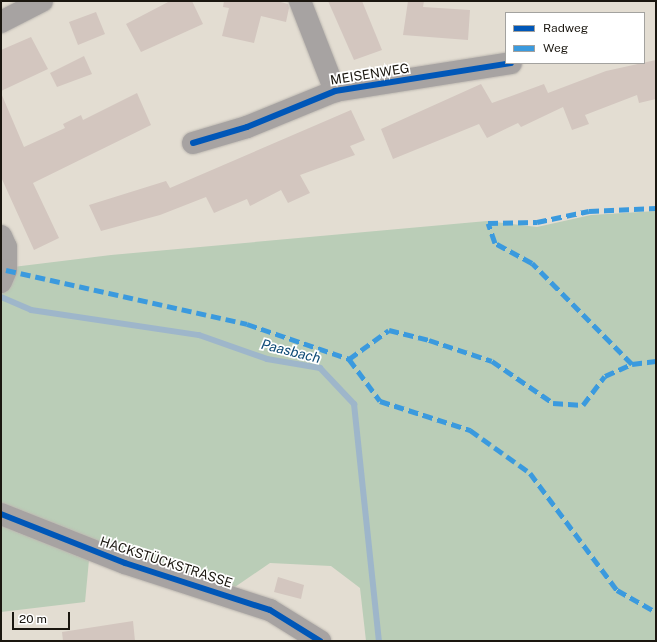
<!DOCTYPE html>
<html>
<head>
<meta charset="utf-8">
<style>
	body { margin:0 }
	#map { position:relative; width:657px; height:642px; overflow:hidden; background:#e3ddd2; font-family:"Public Sans",sans-serif }
	div>[style] { position:absolute }
	.green>* { inset:0; background:#bacdb7 }
	.stream>* { height:6px; margin:-3px; padding:0 3px; transform-origin:3px; border-radius:3px; background:#9eb6ca }
	.building>* { inset:0; background:#d3c6bf }
	.roads { filter:drop-shadow(0 0 1px #bdb8b1) drop-shadow(0 0 1px #bdb8b1) }
	.minor>* { height:22px; margin:-11px; padding:0 11px; transform-origin:11px; border-radius:11px; background:#a7a3a2 }
	.quiet>* { height:5px; margin-top:-2.5px; transform-origin:0; background:repeating-linear-gradient(90deg,#3b9ade 0 10px,transparent 0 15px) }
	.cycleway>* { height:6px; margin:-3px; padding:0 3px; transform-origin:3px; border-radius:3px; background:#0057b8 }
	span { translate:-50% -50%; white-space:nowrap; text-align:center; line-height:1.15; -webkit-text-stroke:3.5px #fff; paint-order:stroke }
	.street-label { font-size:13px; color:#1a160f }
	.water-label { font-size:14px; color:#0e4b76; font-style:italic }
	.frame { position:absolute; inset:0; border:2px solid #1a160f; pointer-events:none }
	.legend { position:absolute; left:505px; top:12px; width:140px; height:52px; box-sizing:border-box; background:#fff; border:1px solid #a3a29f; margin:0; padding:5px 7px; list-style:none; font-size:12px; color:#1a160f }
	.legend li { display:flex; align-items:center; gap:8px; height:20px }
	.legend b { width:20px; border:1px solid #a3a29f }
	.scale { position:absolute; left:12px; top:612px; width:58px; height:18px; box-sizing:border-box; border:2px solid #1a160f; border-top:0; padding-left:5px; font-size:12px; line-height:14px; white-space:nowrap; color:#1a160f; -webkit-text-stroke:3px #fff; paint-order:stroke }
</style>
</head>
<body>
<div id="map">
	<div class="green">
		<i style="clip-path:polygon(656px 211px,656px 641px,366px 641px,360px 588px,331px 566px,270px 563px,232px 589px,79px 538px,1px 505px,1px 295px,13px 267px,111px 255px,487px 221px,537px 227px,591px 215px)"></i>
		<i style="clip-path:polygon(1px 524px,89px 560px,85px 602px,1px 612px)"></i>
	</div>
	<div class="stream">
		<i style="left:1px;top:297px;width:33px;rotate:23deg"></i>
		<i style="left:31px;top:310px;width:170px;rotate:8.5deg"></i>
		<i style="left:199px;top:335px;width:72px;rotate:19.4deg"></i>
		<i style="left:267px;top:359px;width:54px;rotate:9.6deg"></i>
		<i style="left:320px;top:368px;width:50px;rotate:46.6deg"></i>
		<i style="left:354px;top:404px;width:238px;rotate:84deg"></i>
	</div>
	<div class="building">
		<i style="clip-path:polygon(170px 1px,192px 1px,203px 24px,141px 52px,126px 24px)"></i>
		<i style="clip-path:polygon(224px 1px,277px 1px,288px 4px,289px 8px,286px 22px,261px 16px,254px 43px,222px 36px,229px 8px,223px 7px)"></i>
		<i style="clip-path:polygon(328px 1px,362px 1px,382px 50px,354px 60px)"></i>
		<i style="clip-path:polygon(408px 1px,424px 1px,423px 7px,470px 10px,468px 40px,403px 35px)"></i>
		<i style="clip-path:polygon(96px 12px,105px 34px,78px 45px,69px 22px)"></i>
		<i style="clip-path:polygon(31px 37px,48px 69px,1px 91px,1px 50px)"></i>
		<i style="clip-path:polygon(84px 56px,92px 74px,57px 87px,50px 73px)"></i>
		<i style="clip-path:polygon(656px 60px,656px 99px,639px 103px,637px 95px,585px 115px,589px 124px,572px 130px,563px 107px,521px 127px,518px 123px,487px 138px,479px 124px,393px 159px,381px 129px,481px 84px,492px 103px,544px 84px,548px 93px,606px 71px)"></i>
		<i style="clip-path:polygon(1px 93px,24px 147px,65px 128px,63px 124px,81px 115px,83px 120px,137px 93px,151px 125px,33px 183px,59px 238px,34px 250px,1px 177px)"></i>
		<i style="clip-path:polygon(351px 110px,365px 140px,350px 146px,355px 155px,300px 175px,310px 193px,288px 203px,281px 190px,250px 206px,247px 199px,214px 213px,206px 197px,160px 215px,101px 231px,89px 205px,166px 181px,170px 188px)"></i>
		<i style="clip-path:polygon(278px 577px,304px 585px,301px 599px,274px 592px)"></i>
		<i style="clip-path:polygon(133px 621px,135px 641px,63px 641px,62px 632px)"></i>
	</div>
	<div class="roads">
		<div class="minor">
			<i style="left:300px;top:1px;width:97px;rotate:68.7deg"></i>
			<i style="left:1px;top:22px;width:46px;rotate:-27.1deg"></i>
			<i style="left:193px;top:143px;width:56px;rotate:-16.5deg"></i>
			<i style="left:247px;top:127px;width:95px;rotate:-22.2deg"></i>
			<i style="left:335px;top:91px;width:178px;rotate:-9deg"></i>
			<i style="left:1px;top:236px;width:12px;rotate:66deg"></i>
			<i style="left:6px;top:247px;width:23px;rotate:90deg"></i>
			<i style="left:6px;top:270px;width:13px;rotate:113deg"></i>
			<i style="left:1px;top:514px;width:133px;rotate:21.6deg"></i>
			<i style="left:125px;top:563px;width:152px;rotate:18deg"></i>
			<i style="left:270px;top:610px;width:59px;rotate:31.8deg"></i>
		</div>
	</div>
	<div class="quiet">
		<i style="left:6px;top:270px;width:247px;rotate:12.6deg"></i>
		<i style="left:247px;top:324px;width:108px;rotate:18.9deg"></i>
		<i style="left:349px;top:359px;width:49px;rotate:-35.9deg"></i>
		<i style="left:389px;top:330px;width:41px;rotate:14deg"></i>
		<i style="left:429px;top:340px;width:66px;rotate:18.4deg"></i>
		<i style="left:492px;top:361px;width:74px;rotate:34.5deg"></i>
		<i style="left:553px;top:403px;width:30px;rotate:4deg"></i>
		<i style="left:583px;top:405px;width:36px;rotate:-53deg"></i>
		<i style="left:605px;top:376px;width:30px;rotate:-24deg"></i>
		<i style="left:632px;top:364px;width:24px;rotate:-7deg"></i>
		<i style="left:349px;top:359px;width:52px;rotate:53.6deg"></i>
		<i style="left:380px;top:401px;width:95px;rotate:17.9deg"></i>
		<i style="left:470px;top:430px;width:74px;rotate:35.6deg"></i>
		<i style="left:530px;top:473px;width:146px;rotate:53.4deg"></i>
		<i style="left:617px;top:590px;width:45px;rotate:29.4deg"></i>
		<i style="left:632px;top:364px;width:142px;rotate:-134.7deg"></i>
		<i style="left:532px;top:263px;width:42px;rotate:-151.6deg"></i>
		<i style="left:495px;top:243px;width:21px;rotate:-109deg"></i>
		<i style="left:488px;top:223px;width:49px;rotate:-1.2deg"></i>
		<i style="left:537px;top:222px;width:53px;rotate:-11.9deg"></i>
		<i style="left:589px;top:211px;width:67px;rotate:-2.6deg"></i>
	</div>
	<div class="cycleway">
		<i style="left:193px;top:143px;width:56px;rotate:-16.5deg"></i>
		<i style="left:247px;top:127px;width:95px;rotate:-22.2deg"></i>
		<i style="left:335px;top:91px;width:178px;rotate:-9deg"></i>
		<i style="left:1px;top:514px;width:133px;rotate:21.6deg"></i>
		<i style="left:125px;top:563px;width:152px;rotate:18deg"></i>
		<i style="left:270px;top:610px;width:59px;rotate:31.8deg"></i>
	</div>
	<div class="street-label">
		<span style="left:370px;top:75px;rotate:-9deg">MEISENWEG</span>
		<span style="left:166px;top:563px;rotate:18deg">HACKSTÜCKSTRASSE</span>
	</div>
	<div class="water-label">
		<span style="left:291px;top:351px;rotate:14deg">Paasbach</span>
	</div>
	<div class="frame"></div>
	<ul class="legend">
	<li><b style="height:5px;background:#0057b8"></b>Radweg</li>
	<li><b style="height:5px;background:#3b9ade"></b>Weg</li>
	</ul>
	<div class="scale">20 m</div>
</div>
</body>
</html>
